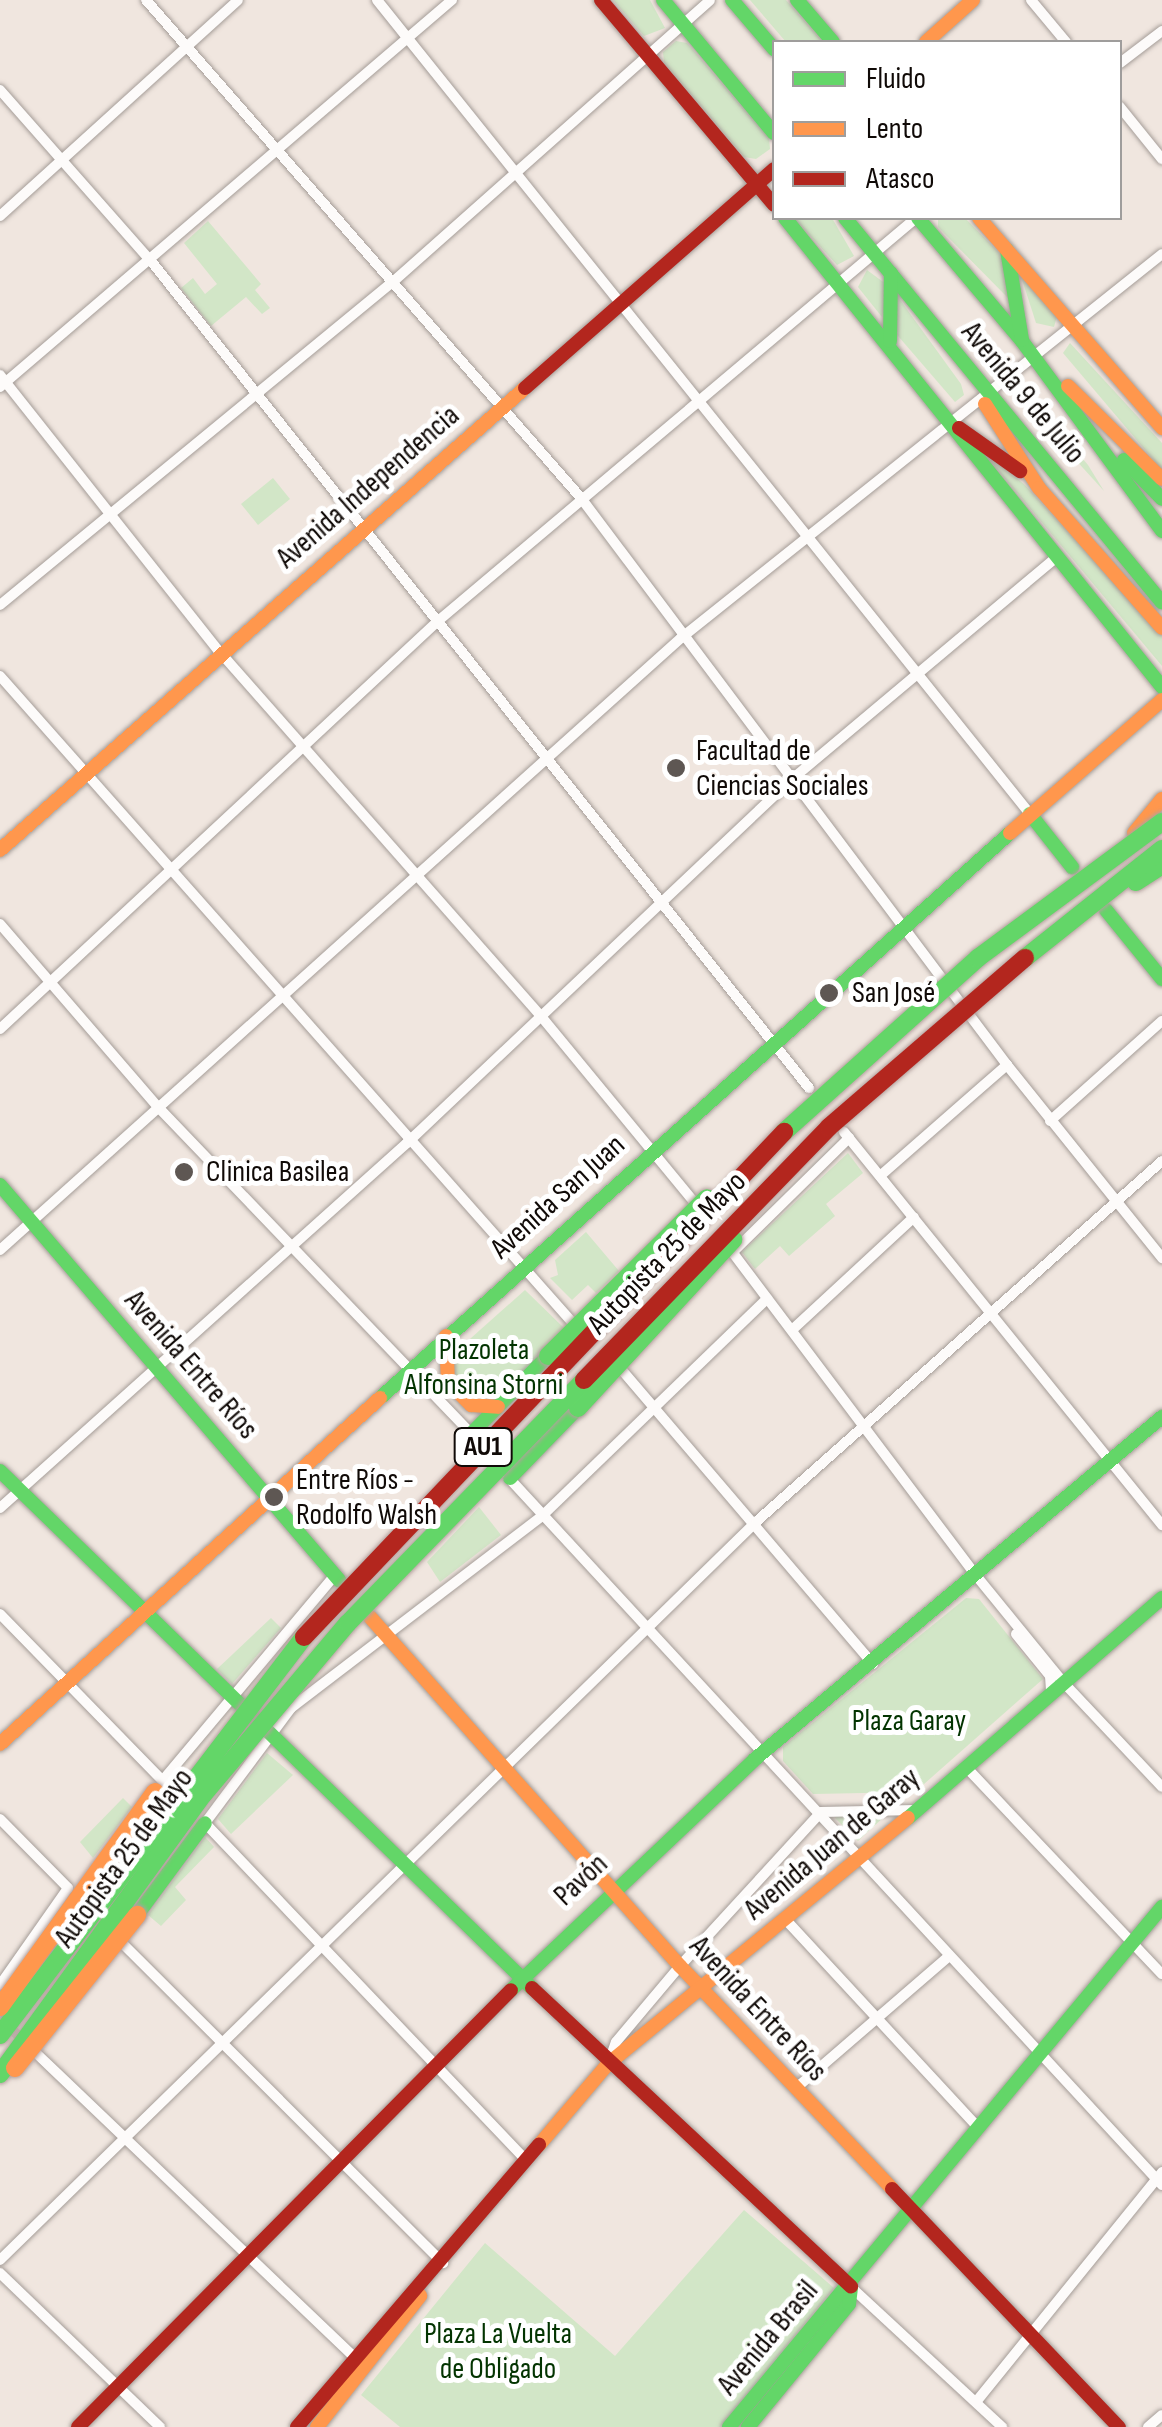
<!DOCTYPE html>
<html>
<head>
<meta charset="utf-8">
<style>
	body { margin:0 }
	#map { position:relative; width:1162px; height:2427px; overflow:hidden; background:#f0e6df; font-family:"Sofia Sans Condensed",sans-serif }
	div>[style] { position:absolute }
	.green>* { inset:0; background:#d2e6c7 }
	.street-tunnel>* { height:10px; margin-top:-5px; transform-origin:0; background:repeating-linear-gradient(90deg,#cec5bf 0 10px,transparent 0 15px) }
	.roads { filter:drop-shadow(0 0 2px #a59d98) drop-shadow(0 0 2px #a59d98) }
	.street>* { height:10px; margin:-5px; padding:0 5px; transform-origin:5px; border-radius:5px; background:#fdfbfa }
	.fast>* { height:14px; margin:-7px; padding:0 7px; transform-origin:7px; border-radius:7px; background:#63d668 }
	.slow>* { height:14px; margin:-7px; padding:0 7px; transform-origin:7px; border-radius:7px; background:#ff974d }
	.jam>* { height:14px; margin:-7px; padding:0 7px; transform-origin:7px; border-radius:7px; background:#b3261e }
	.bridges { filter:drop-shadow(0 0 2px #b2a09d) drop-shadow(0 0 2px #b2a09d) }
	.fast-bridge>* { height:18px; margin:-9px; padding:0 9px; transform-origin:9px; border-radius:9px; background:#63d668 }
	.slow-bridge>* { height:18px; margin:-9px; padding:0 9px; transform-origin:9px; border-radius:9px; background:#ff974d }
	.jam-bridge>* { height:18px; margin:-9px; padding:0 9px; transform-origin:9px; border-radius:9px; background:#b3261e }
	.dots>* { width:28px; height:28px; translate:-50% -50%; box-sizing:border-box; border:5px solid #fff; border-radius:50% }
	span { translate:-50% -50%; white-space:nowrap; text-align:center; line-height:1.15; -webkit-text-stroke:10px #fff; paint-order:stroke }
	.shield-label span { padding:2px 8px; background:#fff; border:2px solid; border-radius:8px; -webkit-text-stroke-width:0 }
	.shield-label { font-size:28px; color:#100a07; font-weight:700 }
	.street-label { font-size:30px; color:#100a07 }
	.poi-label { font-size:30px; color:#100a07 }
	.left { translate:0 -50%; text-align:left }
	.park-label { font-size:30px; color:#033401 }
	.legend { position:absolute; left:772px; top:40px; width:350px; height:180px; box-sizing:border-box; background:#fff; border:2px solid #9f9d9c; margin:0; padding:12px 18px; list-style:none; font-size:30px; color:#100a07 }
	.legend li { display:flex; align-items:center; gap:20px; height:50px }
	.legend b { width:50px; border:2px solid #9f9d9c }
</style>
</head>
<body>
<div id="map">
	<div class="green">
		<i style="clip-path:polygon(613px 0,650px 0,665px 28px,644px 36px)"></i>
		<i style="clip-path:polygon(750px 0,786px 0,823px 42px,786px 42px)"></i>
		<i style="clip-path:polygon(676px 41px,687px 43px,769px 138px,770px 149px,756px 159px,744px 157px,664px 63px,663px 52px)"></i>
		<i style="clip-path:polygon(794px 218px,832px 218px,854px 256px,837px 265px)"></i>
		<i style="clip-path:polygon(938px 218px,965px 218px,1007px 261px,1012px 302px,938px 227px)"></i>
		<i style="clip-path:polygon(208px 221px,261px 284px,255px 290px,270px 308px,262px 314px,246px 297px,211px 326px,181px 288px,193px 278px,205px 294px,217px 284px,184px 243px)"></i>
		<i style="clip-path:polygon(867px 270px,890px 287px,882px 317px,858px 287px)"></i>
		<i style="clip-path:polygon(1019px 270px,1057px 316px,1054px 327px,1036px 323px)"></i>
		<i style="clip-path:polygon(898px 297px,961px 384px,964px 395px,955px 402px,892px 329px)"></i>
		<i style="clip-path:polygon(1070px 343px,1162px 443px,1162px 470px,1063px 353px)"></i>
		<i style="clip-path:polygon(1019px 384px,1088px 465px,1104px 491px,1012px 390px)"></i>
		<i style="clip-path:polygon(977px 445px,1025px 485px,1162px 634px,1162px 666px)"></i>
		<i style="clip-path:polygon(273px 478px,290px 499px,258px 525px,241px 504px)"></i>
		<i style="clip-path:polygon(848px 1153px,863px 1173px,826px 1204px,835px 1216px,789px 1256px,780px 1246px,755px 1269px,742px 1252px)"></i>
		<i style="clip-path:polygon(586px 1232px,619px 1271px,596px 1293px,588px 1285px,572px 1300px,550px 1278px,558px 1275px,555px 1260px)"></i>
		<i style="clip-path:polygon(525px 1290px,564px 1328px,498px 1397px,468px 1398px,446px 1374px,452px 1355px)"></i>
		<i style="clip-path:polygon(479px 1507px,501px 1535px,440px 1582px,427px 1562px)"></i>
		<i style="clip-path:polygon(966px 1598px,979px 1599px,1043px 1679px,915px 1792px,813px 1794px,783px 1761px,783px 1747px)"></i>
		<i style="clip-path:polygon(271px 1618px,281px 1628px,232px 1684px,217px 1669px)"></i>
		<i style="clip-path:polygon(267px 1753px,293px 1775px,231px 1834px,218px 1819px)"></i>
		<i style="clip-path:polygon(123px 1798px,132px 1807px,93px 1858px,80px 1842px)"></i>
		<i style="clip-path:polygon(886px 1815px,858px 1841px,835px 1818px,836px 1815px)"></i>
		<i style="clip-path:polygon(205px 1837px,214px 1847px,175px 1887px,186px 1900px,161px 1926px,148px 1915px)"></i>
		<i style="clip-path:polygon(744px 2210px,834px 2288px,720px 2427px,400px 2427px,361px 2395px,485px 2243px,615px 2356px)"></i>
	</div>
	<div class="street-tunnel">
		<i style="left:0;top:2018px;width:35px;rotate:44deg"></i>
	</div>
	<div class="roads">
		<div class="street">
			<i style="left:146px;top:0;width:661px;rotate:48.86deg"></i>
			<i style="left:581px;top:498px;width:709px;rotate:53.08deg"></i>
			<i style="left:1007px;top:1065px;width:248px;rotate:51.2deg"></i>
			<i style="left:377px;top:0;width:1044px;rotate:51.26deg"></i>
			<i style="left:1031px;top:0;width:55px;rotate:50.2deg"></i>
			<i style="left:1120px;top:63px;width:53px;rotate:-37.3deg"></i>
			<i style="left:0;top:90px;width:228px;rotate:48.6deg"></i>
			<i style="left:151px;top:261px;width:1057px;rotate:51.49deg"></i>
			<i style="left:1120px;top:107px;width:67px;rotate:51.1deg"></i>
			<i style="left:0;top:216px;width:321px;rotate:-42.2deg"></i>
			<i style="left:0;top:375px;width:352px;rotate:51.6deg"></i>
			<i style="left:219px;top:651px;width:485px;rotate:48.6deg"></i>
			<i style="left:540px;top:1015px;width:242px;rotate:50.5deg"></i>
			<i style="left:0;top:387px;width:595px;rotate:-40.57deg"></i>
			<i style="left:0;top:605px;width:512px;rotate:-39.45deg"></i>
			<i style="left:395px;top:280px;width:421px;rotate:-41.6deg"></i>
			<i style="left:0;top:676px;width:863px;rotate:48.48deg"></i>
			<i style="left:0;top:924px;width:242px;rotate:49.2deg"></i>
			<i style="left:158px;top:1107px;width:457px;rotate:46.2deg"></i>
			<i style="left:0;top:1029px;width:599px;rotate:-42.97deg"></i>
			<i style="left:438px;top:621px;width:625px;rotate:-40.13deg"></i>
			<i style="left:1050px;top:1121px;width:150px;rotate:-41.8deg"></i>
			<i style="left:844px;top:1132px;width:506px;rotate:51.02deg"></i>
			<i style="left:880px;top:1176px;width:169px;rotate:-41.2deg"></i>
			<i style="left:730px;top:1249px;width:406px;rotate:53deg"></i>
			<i style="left:974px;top:1573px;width:141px;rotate:50.8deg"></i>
			<i style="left:1063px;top:1682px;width:144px;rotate:46.7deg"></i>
			<i style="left:0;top:1250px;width:916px;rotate:-41.95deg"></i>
			<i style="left:681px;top:638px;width:615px;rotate:-38.6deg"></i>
			<i style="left:733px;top:1252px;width:163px;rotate:-44.5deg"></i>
			<i style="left:792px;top:1330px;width:166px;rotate:-42.8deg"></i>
			<i style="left:621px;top:1369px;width:388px;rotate:49.5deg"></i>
			<i style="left:508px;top:1477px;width:964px;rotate:47.27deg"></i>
			<i style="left:0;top:1508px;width:547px;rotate:-41.89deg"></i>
			<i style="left:407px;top:1143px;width:528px;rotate:-43.39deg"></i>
			<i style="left:791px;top:780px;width:346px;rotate:-40deg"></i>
			<i style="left:0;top:1614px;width:236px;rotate:45.7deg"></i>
			<i style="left:1016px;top:1634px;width:54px;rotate:51deg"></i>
			<i style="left:1050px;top:1676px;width:16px;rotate:86deg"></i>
			<i style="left:966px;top:1767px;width:285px;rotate:46.6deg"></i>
			<i style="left:163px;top:1780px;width:268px;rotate:-50deg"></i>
			<i style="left:0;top:1819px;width:97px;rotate:45.4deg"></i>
			<i style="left:68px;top:1888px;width:118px;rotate:125deg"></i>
			<i style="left:204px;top:1822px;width:468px;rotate:46.4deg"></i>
			<i style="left:205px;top:1823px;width:144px;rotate:-53.2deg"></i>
			<i style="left:291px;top:1708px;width:316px;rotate:-37.4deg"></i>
			<i style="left:542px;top:1516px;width:313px;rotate:-44deg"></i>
			<i style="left:786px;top:1920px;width:282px;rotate:47.2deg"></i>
			<i style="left:121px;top:1942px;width:455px;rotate:44.9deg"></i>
			<i style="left:36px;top:2053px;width:441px;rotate:43.7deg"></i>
			<i style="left:609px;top:2062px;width:21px;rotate:-71deg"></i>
			<i style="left:616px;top:2042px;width:99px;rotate:-49.9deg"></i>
			<i style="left:680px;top:1966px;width:209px;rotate:-47.5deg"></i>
			<i style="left:821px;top:1812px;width:94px;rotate:-1.2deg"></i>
			<i style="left:795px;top:2089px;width:203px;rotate:-40.8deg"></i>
			<i style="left:0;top:2260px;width:1058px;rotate:-44.31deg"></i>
			<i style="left:757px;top:1521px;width:542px;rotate:-41.63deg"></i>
			<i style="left:0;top:2273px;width:222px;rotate:43.9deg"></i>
			<i style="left:851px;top:2287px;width:206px;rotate:42.8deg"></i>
			<i style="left:976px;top:2402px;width:296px;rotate:-51deg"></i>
			<i style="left:1148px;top:2427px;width:18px;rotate:-41deg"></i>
		</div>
		<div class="fast">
			<i style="left:663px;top:0;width:173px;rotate:50.2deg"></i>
			<i style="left:732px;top:0;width:65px;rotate:49.4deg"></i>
			<i style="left:797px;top:0;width:55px;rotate:49.4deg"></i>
			<i style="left:785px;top:218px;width:602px;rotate:51.21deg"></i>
			<i style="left:845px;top:218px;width:498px;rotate:50.5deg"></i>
			<i style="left:918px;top:218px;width:161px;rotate:49.8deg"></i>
			<i style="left:1022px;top:341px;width:236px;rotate:53.6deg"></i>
			<i style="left:1007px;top:250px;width:91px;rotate:80.5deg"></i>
			<i style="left:890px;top:341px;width:68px;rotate:-89.2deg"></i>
			<i style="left:1124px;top:460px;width:54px;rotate:45.7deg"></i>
			<i style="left:1030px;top:814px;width:68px;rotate:51.6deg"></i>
			<i style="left:1106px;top:910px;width:89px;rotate:50.9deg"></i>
			<i style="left:0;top:1185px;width:521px;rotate:49.36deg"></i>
			<i style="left:380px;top:1398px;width:846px;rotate:-41.89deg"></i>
			<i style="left:471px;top:1434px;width:110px;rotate:-45.4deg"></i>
			<i style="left:0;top:1471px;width:742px;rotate:44.18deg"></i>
			<i style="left:510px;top:1478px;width:98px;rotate:-45.8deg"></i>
			<i style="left:908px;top:1818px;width:336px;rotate:-40.9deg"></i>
			<i style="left:137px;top:1915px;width:114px;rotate:-53.5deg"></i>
			<i style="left:511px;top:1990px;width:336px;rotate:-43.4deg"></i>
			<i style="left:755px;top:1759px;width:532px;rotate:-40.04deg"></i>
			<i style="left:729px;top:2427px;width:677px;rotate:-50.22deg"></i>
			<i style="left:748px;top:2427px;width:159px;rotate:-50.6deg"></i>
			<i style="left:849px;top:2304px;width:17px;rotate:-83deg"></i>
		</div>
		<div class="slow">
			<i style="left:926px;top:42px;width:63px;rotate:-41.8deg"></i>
			<i style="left:979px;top:218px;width:279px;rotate:48.9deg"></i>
			<i style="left:1068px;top:386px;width:132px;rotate:44.7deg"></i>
			<i style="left:985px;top:404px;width:100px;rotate:57.3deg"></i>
			<i style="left:1039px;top:488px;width:186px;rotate:48.7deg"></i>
			<i style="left:1010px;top:833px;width:202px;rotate:-41.2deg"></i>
			<i style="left:1134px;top:833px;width:44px;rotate:-50.5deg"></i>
			<i style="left:0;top:850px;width:699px;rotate:-41.35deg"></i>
			<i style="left:446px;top:1336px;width:46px;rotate:87.5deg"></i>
			<i style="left:448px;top:1382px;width:33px;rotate:45deg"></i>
			<i style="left:471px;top:1405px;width:27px;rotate:4deg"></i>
			<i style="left:370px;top:1617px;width:467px;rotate:48.4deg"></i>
			<i style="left:680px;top:1966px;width:308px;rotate:46.4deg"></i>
			<i style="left:0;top:1744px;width:514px;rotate:-42.32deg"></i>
			<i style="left:539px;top:2145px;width:106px;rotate:-49.6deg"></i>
			<i style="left:608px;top:2064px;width:388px;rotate:-39.4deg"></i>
			<i style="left:317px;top:2427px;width:167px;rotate:-51.8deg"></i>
		</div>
		<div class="jam">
			<i style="left:601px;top:0;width:268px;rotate:49.8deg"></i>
			<i style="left:525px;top:388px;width:332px;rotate:-41.3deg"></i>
			<i style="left:959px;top:428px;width:75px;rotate:35.2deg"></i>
			<i style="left:532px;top:1988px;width:437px;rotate:43.1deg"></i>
			<i style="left:892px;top:2189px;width:329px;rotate:46.4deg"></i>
			<i style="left:78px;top:2427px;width:615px;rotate:-45.26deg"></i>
			<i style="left:297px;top:2427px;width:372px;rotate:-49.4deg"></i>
		</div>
	</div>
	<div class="bridges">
		<div class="fast-bridge">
			<i style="left:1136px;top:882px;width:31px;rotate:-33deg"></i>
			<i style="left:1025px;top:958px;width:175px;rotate:-38.5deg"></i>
			<i style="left:784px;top:1132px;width:261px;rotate:-41.9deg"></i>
			<i style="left:978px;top:958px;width:229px;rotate:-36.5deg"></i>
			<i style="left:548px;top:1356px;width:224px;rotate:-44.8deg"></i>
			<i style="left:578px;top:1408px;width:229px;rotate:-47.3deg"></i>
			<i style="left:0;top:2035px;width:501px;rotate:-52.63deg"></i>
			<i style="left:0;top:2074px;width:345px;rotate:-54deg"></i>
			<i style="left:203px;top:1795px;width:225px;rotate:-49.9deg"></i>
			<i style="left:348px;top:1623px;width:339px;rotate:-45.8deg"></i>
		</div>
		<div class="slow-bridge">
			<i style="left:0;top:2007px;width:265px;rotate:-54.2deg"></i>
			<i style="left:15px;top:2068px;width:196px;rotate:-51.4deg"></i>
		</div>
		<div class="jam-bridge">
			<i style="left:584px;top:1380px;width:352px;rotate:-45.9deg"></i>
			<i style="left:829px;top:1127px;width:259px;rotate:-40.8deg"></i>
			<i style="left:304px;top:1637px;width:697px;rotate:-46.45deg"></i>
		</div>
	</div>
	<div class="dots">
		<i style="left:676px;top:768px;background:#5e5753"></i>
		<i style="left:829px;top:993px;background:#5e5753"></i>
		<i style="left:184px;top:1172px;background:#5e5753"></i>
		<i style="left:274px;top:1497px;background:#5e5753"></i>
	</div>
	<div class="shield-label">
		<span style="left:483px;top:1447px">AU1</span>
	</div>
	<div class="street-label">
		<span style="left:1023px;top:393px;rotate:50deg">Avenida 9 de Julio</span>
		<span style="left:368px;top:487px;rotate:-41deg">Avenida Independencia</span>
		<span style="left:558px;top:1197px;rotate:-42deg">Avenida San Juan</span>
		<span style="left:667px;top:1253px;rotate:-46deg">Autopista 25 de Mayo</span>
		<span style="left:191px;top:1365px;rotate:49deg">Avenida Entre Ríos</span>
		<span style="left:832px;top:1844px;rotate:-40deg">Avenida Juan de Garay</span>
		<span style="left:124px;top:1858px;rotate:-54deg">Autopista 25 de Mayo</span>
		<span style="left:581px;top:1880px;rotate:-43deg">Pavón</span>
		<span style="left:758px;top:2009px;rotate:47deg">Avenida Entre Ríos</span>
		<span style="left:768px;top:2338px;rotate:-50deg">Avenida Brasil</span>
	</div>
	<div class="poi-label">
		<span class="left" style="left:696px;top:768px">Facultad de<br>Ciencias Sociales</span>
		<span class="left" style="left:852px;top:993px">San José</span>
		<span class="left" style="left:206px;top:1172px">Clinica Basilea</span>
		<span class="left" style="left:296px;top:1497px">Entre Ríos -<br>Rodolfo Walsh</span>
	</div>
	<div class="park-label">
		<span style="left:484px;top:1367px">Plazoleta<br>Alfonsina Storni</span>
		<span style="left:909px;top:1721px">Plaza Garay</span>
		<span style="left:498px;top:2351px">Plaza La Vuelta<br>de Obligado</span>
	</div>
	<ul class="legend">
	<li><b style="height:12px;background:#63d668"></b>Fluido</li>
	<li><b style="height:12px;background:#ff974d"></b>Lento</li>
	<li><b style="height:12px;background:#b3261e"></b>Atasco</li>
	</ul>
</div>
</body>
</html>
